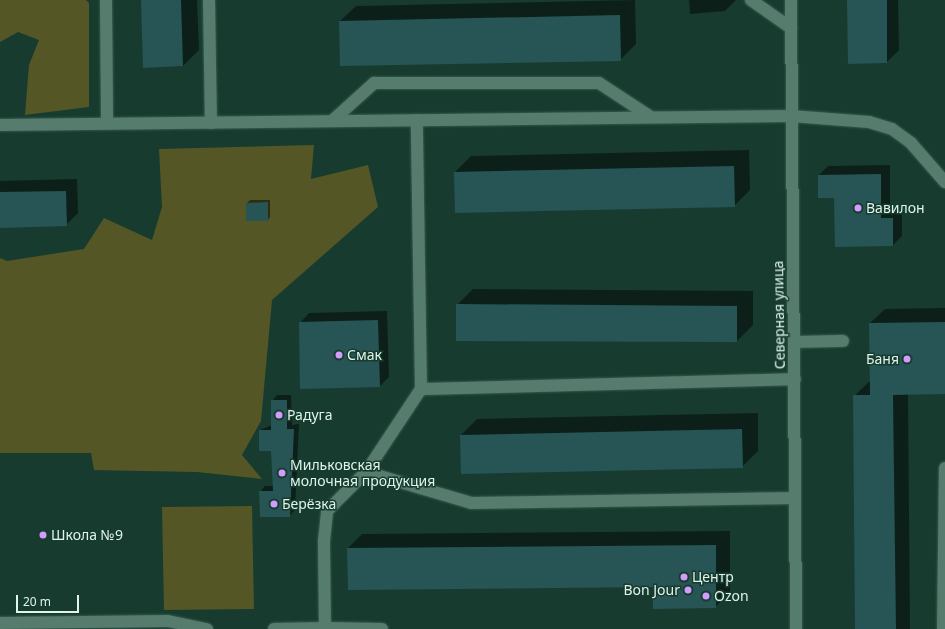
<!DOCTYPE html>
<html>
<head>
<meta charset="utf-8">
<style>
	body { margin:0 }
	#map { position:relative; width:945px; height:629px; overflow:hidden; background:#173c2f; font-family:"Noto Sans",sans-serif }
	div>[style] { position:absolute }
	.green>* { inset:0; background:#545626 }
	.shadow>* { inset:0; background:#0007 }
	.building>* { inset:0; background:#275455 }
	.roads { filter:drop-shadow(0 0 1px #3a594e) drop-shadow(0 0 1px #3a594e) }
	.minor>* { height:12px; margin:-6px; padding:0 6px; transform-origin:6px; border-radius:6px; background:#557c6c }
	.dots>* { width:11px; height:11px; translate:-50% -50%; box-sizing:border-box; border:2px solid #173c2f; border-radius:50% }
	span { translate:-50% -50%; white-space:nowrap; text-align:center; line-height:1.15; -webkit-text-stroke:3px #173c2f; paint-order:stroke }
	.poi-label { font-size:14px; color:#dff4eb }
	.left { translate:0 -50%; text-align:left }
	.right { translate:-100% -50%; text-align:right }
	.street-label { font-size:14px; color:#dff4eb }
	.scale { position:absolute; left:16px; top:595px; width:63px; height:18px; box-sizing:border-box; border:2px solid #dff4eb; border-top:0; padding-left:5px; font-size:12px; line-height:14px; white-space:nowrap; color:#dff4eb; -webkit-text-stroke:3px #173c2f; paint-order:stroke }
</style>
</head>
<body>
<div id="map">
	<div class="green">
		<i style="clip-path:polygon(0 0,86px 0,89px 3px,89px 107px,25px 115px,29px 65px,39px 40px,18px 32px,0 42px)"></i>
		<i style="clip-path:polygon(314px 145px,311px 179px,368px 165px,378px 207px,272px 300px,261px 421px,242px 455px,262px 479px,197px 472px,94px 470px,91px 453px,0 453px,0 258px,7px 261px,84px 249px,104px 218px,152px 240px,162px 207px,159px 149px)"></i>
		<i style="clip-path:polygon(252px 506px,254px 609px,164px 610px,162px 507px)"></i>
	</div>
	<div class="shadow">
		<i style="clip-path:polygon(142px 0,197px 0,199px 50px,183px 66px)"></i>
		<i style="clip-path:polygon(635px 0,636px 44px,620px 60px,340px 21px,356px 6px)"></i>
		<i style="clip-path:polygon(689px 0,736px 0,725px 11px,690px 14px)"></i>
		<i style="clip-path:polygon(848px 0,898px 0,899px 50px,887px 62px,849px 63px)"></i>
		<i style="clip-path:polygon(749px 150px,750px 190px,734px 206px,455px 172px,471px 156px)"></i>
		<i style="clip-path:polygon(890px 165px,890px 209px,902px 209px,902px 236px,893px 245px,836px 246px,835px 197px,819px 175px,828px 166px)"></i>
		<i style="clip-path:polygon(77px 179px,78px 213px,66px 225px,0 227px,0 181px)"></i>
		<i style="clip-path:polygon(250px 200px,270px 200px,270px 217px,268px 220px,247px 203px)"></i>
		<i style="clip-path:polygon(473px 289px,753px 291px,753px 325px,737px 341px,457px 305px)"></i>
		<i style="clip-path:polygon(945px 308px,945px 393px,908px 394px,910px 629px,856px 629px,854px 396px,870px 381px,870px 323px,885px 309px)"></i>
		<i style="clip-path:polygon(387px 311px,389px 377px,380px 386px,300px 323px,309px 313px)"></i>
		<i style="clip-path:polygon(277px 395px,291px 395px,292px 425px,299px 424px,295px 510px,289px 516px,260px 492px,265px 486px,274px 486px,272px 450px,260px 430px,272px 425px,272px 401px)"></i>
		<i style="clip-path:polygon(758px 413px,758px 451px,742px 467px,461px 435px,477px 419px)"></i>
		<i style="clip-path:polygon(730px 531px,730px 593px,715px 607px,654px 586px,348px 548px,362px 534px)"></i>
	</div>
	<div class="building">
		<i style="clip-path:polygon(141px 0,181px 0,183px 66px,143px 68px)"></i>
		<i style="clip-path:polygon(847px 0,887px 0,887px 63px,848px 64px)"></i>
		<i style="clip-path:polygon(620px 15px,621px 61px,340px 66px,339px 21px)"></i>
		<i style="clip-path:polygon(734px 166px,735px 207px,455px 213px,454px 172px)"></i>
		<i style="clip-path:polygon(881px 174px,881px 218px,893px 218px,893px 246px,835px 247px,834px 198px,818px 198px,818px 175px)"></i>
		<i style="clip-path:polygon(66px 191px,67px 226px,0 228px,0 192px)"></i>
		<i style="clip-path:polygon(268px 202px,268px 221px,246px 221px,246px 203px)"></i>
		<i style="clip-path:polygon(456px 304px,737px 306px,737px 342px,456px 341px)"></i>
		<i style="clip-path:polygon(378px 320px,380px 387px,300px 389px,299px 322px)"></i>
		<i style="clip-path:polygon(945px 322px,945px 394px,893px 395px,896px 629px,855px 629px,853px 395px,870px 395px,869px 323px)"></i>
		<i style="clip-path:polygon(271px 400px,287px 400px,287px 429px,294px 429px,290px 517px,260px 517px,259px 491px,273px 491px,271px 451px,259px 451px,259px 430px,271px 430px)"></i>
		<i style="clip-path:polygon(742px 429px,743px 468px,461px 474px,460px 435px)"></i>
		<i style="clip-path:polygon(716px 545px,716px 608px,653px 609px,653px 587px,348px 590px,347px 548px)"></i>
	</div>
	<div class="roads">
		<div class="minor">
			<i style="left:106px;top:0;width:122px;rotate:89.5deg"></i>
			<i style="left:209px;top:0;width:123px;rotate:89.1deg"></i>
			<i style="left:751px;top:0;width:49px;rotate:35deg"></i>
			<i style="left:791px;top:0;width:629px;rotate:89.54deg"></i>
			<i style="left:332px;top:121px;width:57px;rotate:-42.1deg"></i>
			<i style="left:374px;top:83px;width:225px"></i>
			<i style="left:599px;top:83px;width:62px;rotate:33.2deg"></i>
			<i style="left:0;top:125px;width:791px;rotate:-0.65deg"></i>
			<i style="left:791px;top:116px;width:78px;rotate:4.4deg"></i>
			<i style="left:869px;top:122px;width:24px;rotate:17deg"></i>
			<i style="left:892px;top:129px;width:24px;rotate:36deg"></i>
			<i style="left:911px;top:143px;width:52px;rotate:48.9deg"></i>
			<i style="left:794px;top:342px;width:49px;rotate:-1.2deg"></i>
			<i style="left:421px;top:389px;width:374px;rotate:-1.5deg"></i>
			<i style="left:366px;top:472px;width:109px;rotate:16.4deg"></i>
			<i style="left:471px;top:503px;width:324px;rotate:-0.9deg"></i>
			<i style="left:0;top:623px;width:168px;rotate:-0.7deg"></i>
			<i style="left:168px;top:621px;width:40px;rotate:12deg"></i>
			<i style="left:274px;top:629px;width:51px;rotate:-1.1deg"></i>
			<i style="left:382px;top:629px;width:57px;rotate:-179deg"></i>
			<i style="left:325px;top:628px;width:87px;rotate:-90.7deg"></i>
			<i style="left:324px;top:541px;width:30px;rotate:-84deg"></i>
			<i style="left:327px;top:511px;width:55px;rotate:-45deg"></i>
			<i style="left:366px;top:472px;width:100px;rotate:-56.5deg"></i>
			<i style="left:421px;top:389px;width:269px;rotate:-90.9deg"></i>
			<i style="left:943px;top:629px;width:161px;rotate:-89.3deg"></i>
		</div>
	</div>
	<div class="dots">
		<i style="left:858px;top:208px;background:#d29cfd"></i>
		<i style="left:339px;top:355px;background:#d29cfd"></i>
		<i style="left:907px;top:359px;background:#d29cfd"></i>
		<i style="left:279px;top:415px;background:#d29cfd"></i>
		<i style="left:282px;top:473px;background:#d29cfd"></i>
		<i style="left:274px;top:504px;background:#d29cfd"></i>
		<i style="left:43px;top:535px;background:#d29cfd"></i>
		<i style="left:684px;top:577px;background:#d29cfd"></i>
		<i style="left:688px;top:590px;background:#d29cfd"></i>
		<i style="left:706px;top:596px;background:#d29cfd"></i>
	</div>
	<div class="poi-label">
		<span class="left" style="left:866px;top:208px">Вавилон</span>
		<span class="left" style="left:347px;top:355px">Смак</span>
		<span class="right" style="left:899px;top:359px">Баня</span>
		<span class="left" style="left:287px;top:415px">Радуга</span>
		<span class="left" style="left:290px;top:473px">Мильковская<br>молочная продукция</span>
		<span class="left" style="left:282px;top:504px">Берёзка</span>
		<span class="left" style="left:51px;top:535px">Школа №9</span>
		<span class="left" style="left:692px;top:577px">Центр</span>
		<span class="right" style="left:680px;top:590px">Bon Jour</span>
		<span class="left" style="left:714px;top:596px">Ozon</span>
	</div>
	<div class="street-label">
		<span style="left:779px;top:315px;rotate:-91deg">Северная улица</span>
	</div>
	<div class="scale">20 m</div>
</div>
</body>
</html>
